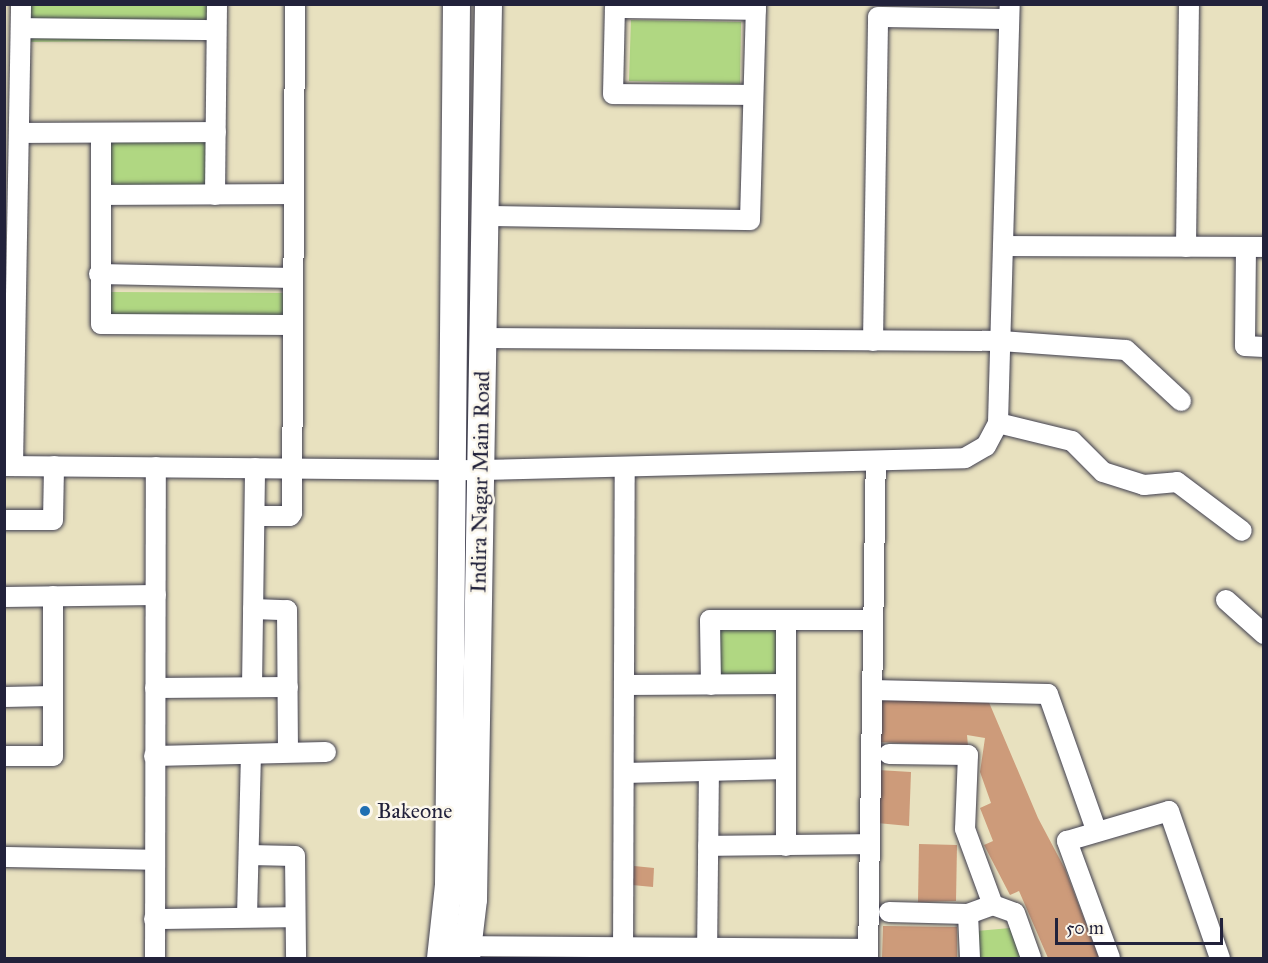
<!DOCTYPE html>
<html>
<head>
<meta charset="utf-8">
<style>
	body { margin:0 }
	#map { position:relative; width:1268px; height:963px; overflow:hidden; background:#e8e1bf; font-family:"IM FELL Great Primer",serif }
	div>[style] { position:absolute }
	.green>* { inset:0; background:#b0d782 }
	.building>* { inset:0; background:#cd9b7a }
	.roads { filter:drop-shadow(0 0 2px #403f4f) drop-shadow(0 0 2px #403f4f) }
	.street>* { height:20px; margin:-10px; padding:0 10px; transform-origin:10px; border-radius:10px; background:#fff }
	.secondary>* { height:27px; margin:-13.5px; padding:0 13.5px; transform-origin:13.5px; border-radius:13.5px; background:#fff }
	.dots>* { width:16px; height:16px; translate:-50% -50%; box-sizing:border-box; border:3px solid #fbf7ec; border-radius:50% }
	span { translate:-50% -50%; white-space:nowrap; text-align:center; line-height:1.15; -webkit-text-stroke:5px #fbf7ec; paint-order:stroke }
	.street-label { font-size:22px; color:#22223b }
	.poi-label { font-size:22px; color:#22223b }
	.left { translate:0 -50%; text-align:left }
	.frame { position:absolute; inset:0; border:6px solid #22223b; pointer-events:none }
	.scale { position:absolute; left:1055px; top:918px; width:168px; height:27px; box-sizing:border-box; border:3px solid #22223b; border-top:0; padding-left:8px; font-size:18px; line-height:21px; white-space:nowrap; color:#22223b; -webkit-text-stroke:4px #fbf7ec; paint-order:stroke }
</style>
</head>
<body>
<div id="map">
	<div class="green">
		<i style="clip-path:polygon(31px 5px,215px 5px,215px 40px,31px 42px)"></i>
		<i style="clip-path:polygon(631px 20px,741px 22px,740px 84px,629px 81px)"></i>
		<i style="clip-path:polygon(111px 139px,213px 139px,213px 195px,111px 196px)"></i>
		<i style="clip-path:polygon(111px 292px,291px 293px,291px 335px,111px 334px)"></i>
		<i style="clip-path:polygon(718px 622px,780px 622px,780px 674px,718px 675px)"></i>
		<i style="clip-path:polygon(1010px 928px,1021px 958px,977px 958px,977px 931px)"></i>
	</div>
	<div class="building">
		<i style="clip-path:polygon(880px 694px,988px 700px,1038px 818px,1065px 869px,1099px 958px,1048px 958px,1019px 891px,1010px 895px,984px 845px,993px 841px,980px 808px,991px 803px,980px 772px,985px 738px,967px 735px,968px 746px,878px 742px)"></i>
		<i style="clip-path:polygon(878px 770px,911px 772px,909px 826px,877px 823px)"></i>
		<i style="clip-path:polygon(919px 844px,957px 845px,956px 901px,918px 902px)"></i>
		<i style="clip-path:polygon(634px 866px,654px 868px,653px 887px,632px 885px)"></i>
		<i style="clip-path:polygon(883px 926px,957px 927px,957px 958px,882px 958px)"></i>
	</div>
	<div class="roads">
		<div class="street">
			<i style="left:21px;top:28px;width:195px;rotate:0.6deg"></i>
			<i style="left:753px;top:95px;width:140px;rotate:-179.6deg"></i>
			<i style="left:613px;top:94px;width:86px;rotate:-88.7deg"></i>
			<i style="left:615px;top:8px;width:141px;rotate:0.8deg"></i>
			<i style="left:19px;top:133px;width:197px;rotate:-0.3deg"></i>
			<i style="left:101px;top:133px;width:191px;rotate:90deg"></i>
			<i style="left:101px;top:324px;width:192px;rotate:0.3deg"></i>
			<i style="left:101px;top:195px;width:193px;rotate:-0.3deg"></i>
			<i style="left:215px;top:195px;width:191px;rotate:-89.4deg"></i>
			<i style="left:485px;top:216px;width:265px;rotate:0.9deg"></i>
			<i style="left:750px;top:220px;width:216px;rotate:-88.4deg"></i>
			<i style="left:1004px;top:246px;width:260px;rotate:0.2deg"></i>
			<i style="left:1186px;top:247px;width:243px;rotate:-89.3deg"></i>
			<i style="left:1246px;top:247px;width:99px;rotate:90.6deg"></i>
			<i style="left:1245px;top:346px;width:19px;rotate:3deg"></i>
			<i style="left:99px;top:274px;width:194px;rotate:1.2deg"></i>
			<i style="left:482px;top:338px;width:519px;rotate:0.33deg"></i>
			<i style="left:1001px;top:341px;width:125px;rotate:4.1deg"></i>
			<i style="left:1126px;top:350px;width:75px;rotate:42.8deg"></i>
			<i style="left:873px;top:341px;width:324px;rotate:-89.1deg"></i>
			<i style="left:878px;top:17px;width:131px;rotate:0.9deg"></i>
			<i style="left:998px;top:423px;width:76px;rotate:13.7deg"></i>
			<i style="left:1072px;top:441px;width:44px;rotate:45deg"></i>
			<i style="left:1103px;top:472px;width:43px;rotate:17.6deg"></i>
			<i style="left:1144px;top:485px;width:33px;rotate:-5deg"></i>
			<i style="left:1177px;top:482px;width:81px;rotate:37deg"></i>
			<i style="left:4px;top:466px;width:476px;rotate:0.5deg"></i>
			<i style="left:480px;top:470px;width:485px;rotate:-1.4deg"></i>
			<i style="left:965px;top:458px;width:24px;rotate:-30deg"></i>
			<i style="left:986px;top:446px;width:26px;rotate:-62deg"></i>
			<i style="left:998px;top:423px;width:419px;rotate:-88.4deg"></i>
			<i style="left:13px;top:466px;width:462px;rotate:-89deg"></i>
			<i style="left:255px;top:516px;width:35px"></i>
			<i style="left:290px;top:516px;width:4px;rotate:-56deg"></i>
			<i style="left:292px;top:513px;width:509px;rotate:-89.66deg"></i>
			<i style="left:4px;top:520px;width:49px"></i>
			<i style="left:53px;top:520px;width:54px;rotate:-88.9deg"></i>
			<i style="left:4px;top:597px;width:152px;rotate:-0.8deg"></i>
			<i style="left:1226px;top:600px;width:51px;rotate:41.8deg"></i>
			<i style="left:253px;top:609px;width:34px;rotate:2deg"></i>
			<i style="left:287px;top:610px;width:142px;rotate:89.6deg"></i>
			<i style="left:786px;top:620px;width:226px;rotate:90deg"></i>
			<i style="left:625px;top:685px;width:161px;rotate:-0.4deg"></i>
			<i style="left:711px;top:685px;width:65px;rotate:-90.9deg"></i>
			<i style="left:710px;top:620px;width:162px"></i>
			<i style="left:252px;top:687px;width:219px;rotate:-89.2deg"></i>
			<i style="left:155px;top:688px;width:133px;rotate:-0.4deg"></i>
			<i style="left:872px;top:690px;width:176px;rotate:1.3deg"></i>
			<i style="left:1048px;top:694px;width:146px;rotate:70.5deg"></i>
			<i style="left:4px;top:697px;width:48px;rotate:-1.2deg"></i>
			<i style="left:889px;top:754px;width:79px;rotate:0.7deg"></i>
			<i style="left:968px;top:755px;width:74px;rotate:92.3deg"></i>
			<i style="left:965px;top:829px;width:81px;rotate:69.8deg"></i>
			<i style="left:4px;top:756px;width:49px"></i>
			<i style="left:53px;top:756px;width:160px;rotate:-90deg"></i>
			<i style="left:154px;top:756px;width:172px;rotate:-1.3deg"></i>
			<i style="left:624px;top:773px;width:162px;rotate:-1.4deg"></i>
			<i style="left:708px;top:846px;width:161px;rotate:-0.7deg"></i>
			<i style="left:249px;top:855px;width:46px;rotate:1.2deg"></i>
			<i style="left:295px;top:856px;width:102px;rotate:89.4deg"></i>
			<i style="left:4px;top:857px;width:151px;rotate:1.1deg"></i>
			<i style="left:889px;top:912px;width:79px;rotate:1.5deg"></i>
			<i style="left:968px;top:914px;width:27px;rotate:-20deg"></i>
			<i style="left:993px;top:905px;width:23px;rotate:20deg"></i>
			<i style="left:1015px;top:913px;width:48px;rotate:70.4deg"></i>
			<i style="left:968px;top:914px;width:44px;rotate:87.4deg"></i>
			<i style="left:247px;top:917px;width:163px;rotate:-88.6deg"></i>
			<i style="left:154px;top:919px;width:141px;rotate:-0.8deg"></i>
			<i style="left:457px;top:946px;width:411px;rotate:0.4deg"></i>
			<i style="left:155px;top:958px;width:491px;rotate:-89.9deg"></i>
			<i style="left:623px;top:958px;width:491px;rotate:-89.8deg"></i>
			<i style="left:707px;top:958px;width:187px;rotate:-89.4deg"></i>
			<i style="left:868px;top:958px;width:496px;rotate:-89.1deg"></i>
			<i style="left:1110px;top:958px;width:125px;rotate:-110.2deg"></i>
			<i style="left:1067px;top:841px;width:106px;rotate:-16.4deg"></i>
			<i style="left:1169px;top:811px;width:156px;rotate:70.9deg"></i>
		</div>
		<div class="secondary">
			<i style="left:440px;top:958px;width:74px;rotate:-83.8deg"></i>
			<i style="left:448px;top:884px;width:880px;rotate:-89.48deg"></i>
			<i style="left:466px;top:958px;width:59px;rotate:-83.2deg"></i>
			<i style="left:473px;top:899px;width:895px;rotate:-89.04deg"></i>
		</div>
	</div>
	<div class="dots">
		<i style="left:365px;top:811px;background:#1f6fb2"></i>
	</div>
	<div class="street-label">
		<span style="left:480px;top:482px;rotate:-89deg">Indira Nagar Main Road</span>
	</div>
	<div class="poi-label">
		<span class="left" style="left:377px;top:811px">Bakeone</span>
	</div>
	<div class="frame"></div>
	<div class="scale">50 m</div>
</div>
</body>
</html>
